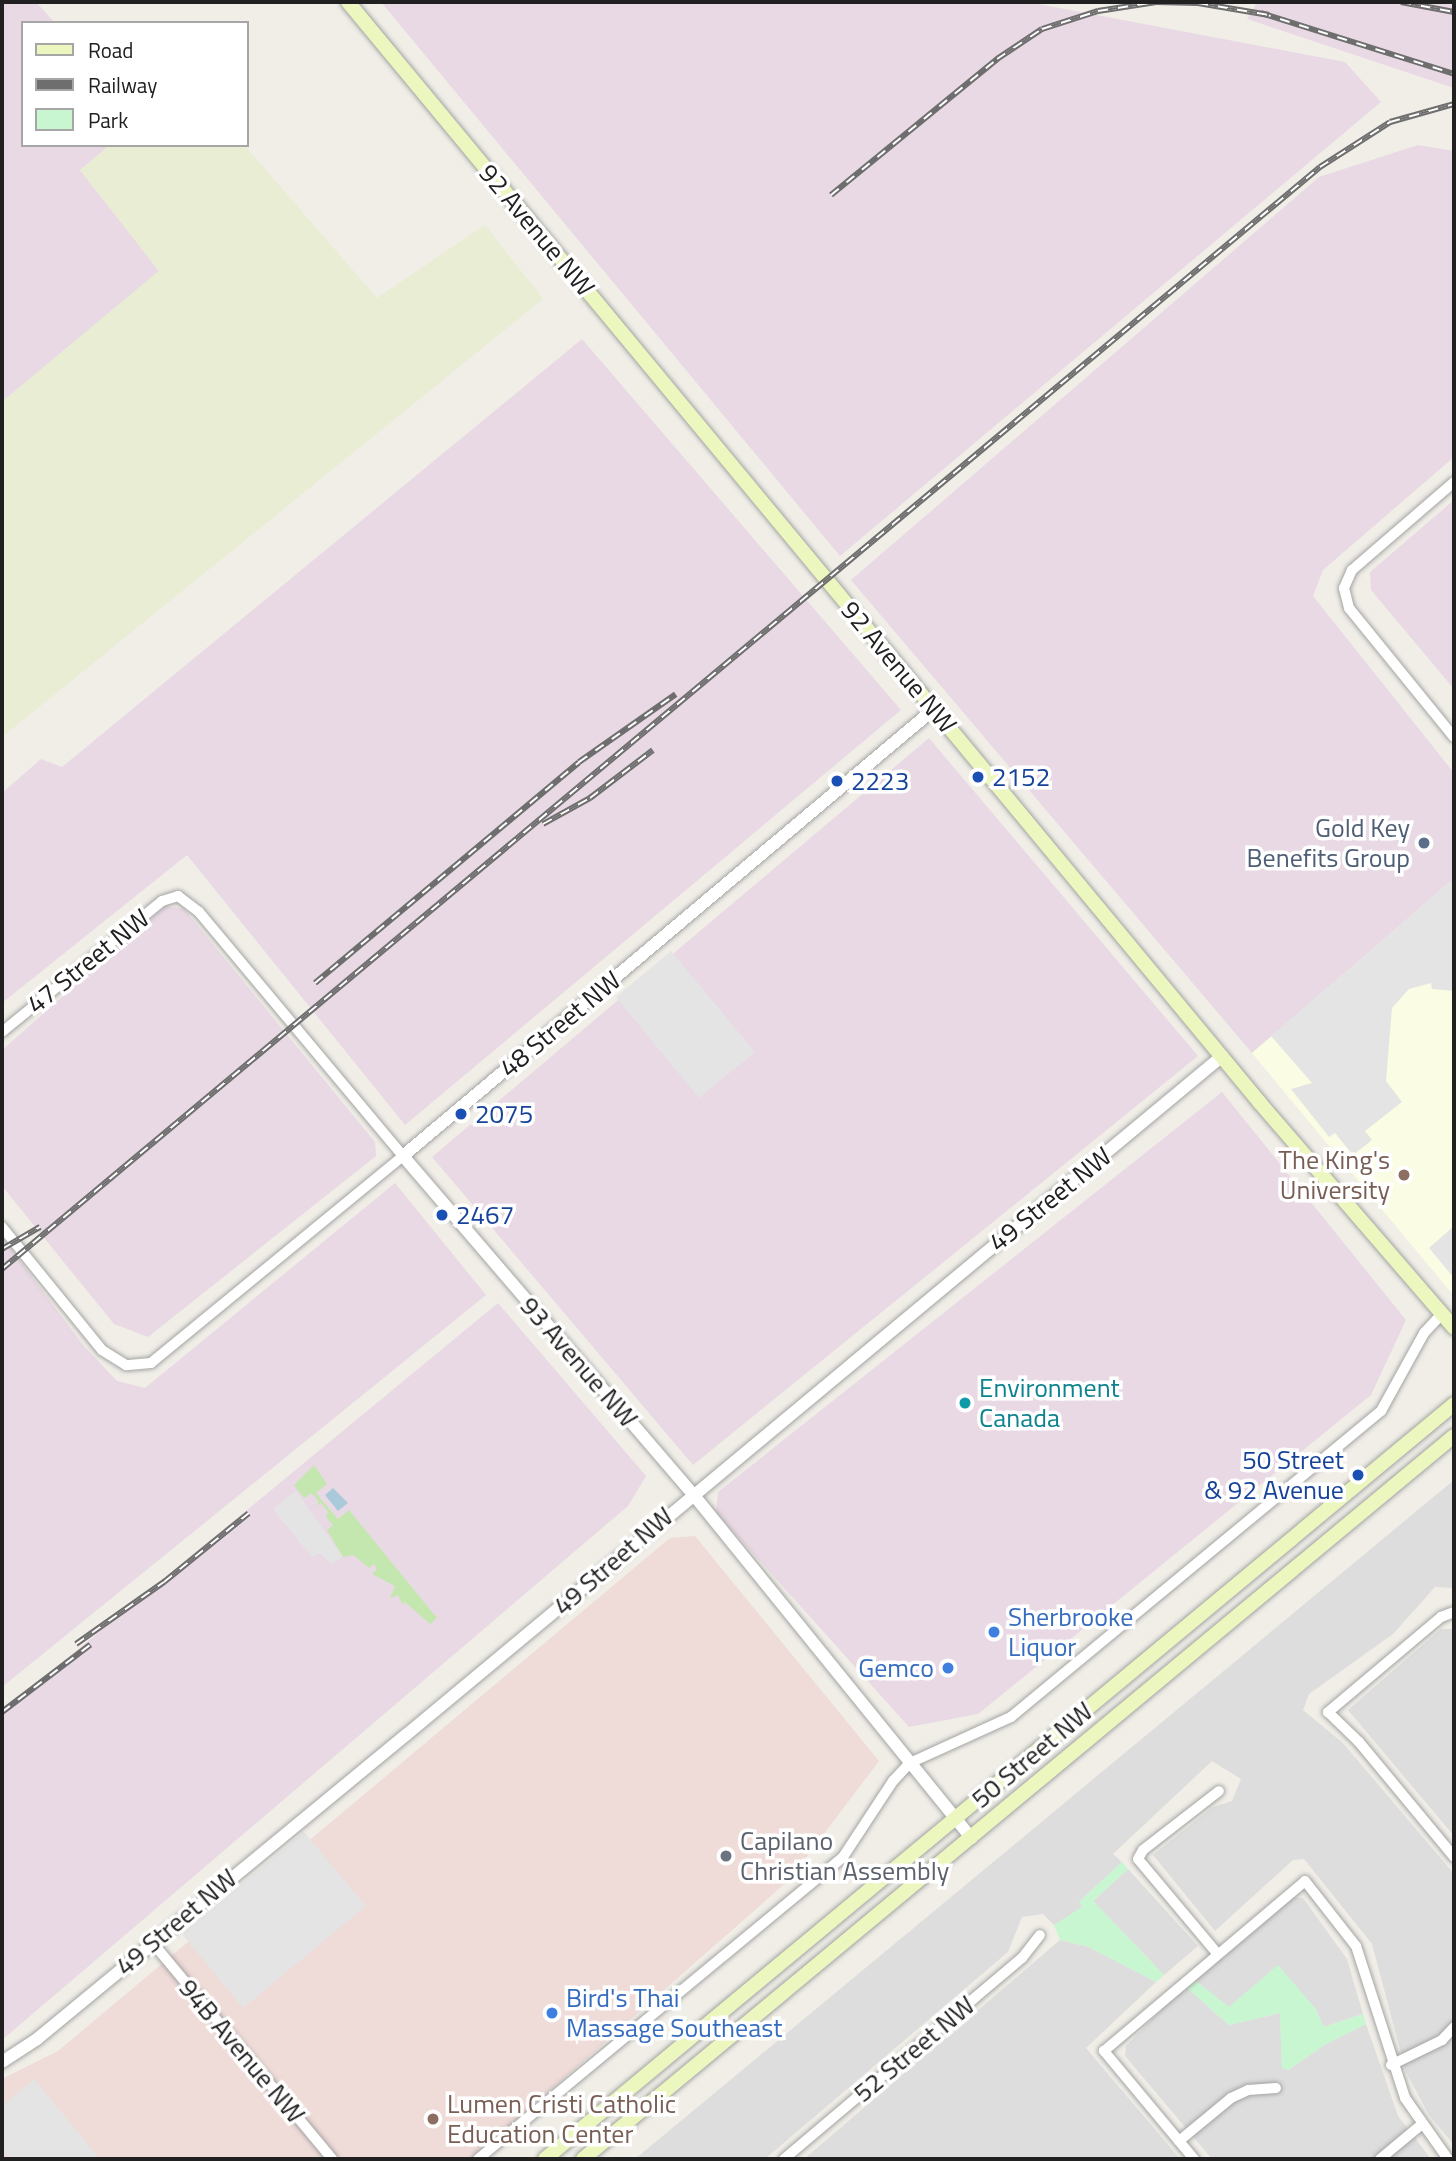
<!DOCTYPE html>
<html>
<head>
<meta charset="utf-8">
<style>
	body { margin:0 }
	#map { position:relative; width:1456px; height:2161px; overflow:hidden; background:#f0eee7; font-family:"Titillium Web",sans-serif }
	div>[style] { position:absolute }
	.residential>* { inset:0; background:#dedddd }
	.commercial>* { inset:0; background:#efdbd8 }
	.industrial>* { inset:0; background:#e9d9e4 }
	.education>* { inset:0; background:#fafde3 }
	.farmland>* { inset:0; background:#e8edd4 }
	.grass>* { inset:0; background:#c4e7b0 }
	.park>* { inset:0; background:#c7f6d1 }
	.parking>* { inset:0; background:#e4e4e4 }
	.water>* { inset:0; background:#aacadb }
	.roads { filter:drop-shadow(0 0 2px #a4a4a4) drop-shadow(0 0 2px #a4a4a4) }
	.minor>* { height:10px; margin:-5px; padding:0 5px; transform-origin:5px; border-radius:5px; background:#fff }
	.tertiary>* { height:12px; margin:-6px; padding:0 6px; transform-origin:6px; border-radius:6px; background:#fff }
	.secondary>* { height:14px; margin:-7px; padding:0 7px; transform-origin:7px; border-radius:7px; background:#ecf6bf }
	.rail>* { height:6px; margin-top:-3px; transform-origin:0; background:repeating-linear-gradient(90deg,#fff 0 10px,#6e6e6e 0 20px); box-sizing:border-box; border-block:2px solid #6e6e6e }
	.dots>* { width:19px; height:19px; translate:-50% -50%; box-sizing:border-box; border:4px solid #fff; border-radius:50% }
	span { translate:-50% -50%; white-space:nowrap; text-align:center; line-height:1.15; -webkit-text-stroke:7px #fff; paint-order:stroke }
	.street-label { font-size:26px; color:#202020 }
	.transit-label { font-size:26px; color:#164399 }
	.left { translate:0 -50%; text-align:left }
	.right { translate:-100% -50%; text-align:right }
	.service-label { font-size:26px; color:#4e5e75 }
	.education-label { font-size:26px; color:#785e54 }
	.culture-label { font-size:26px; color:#0d838f }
	.shop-label { font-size:26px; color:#366cbe }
	.worship-label { font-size:26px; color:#5b616d }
	.frame { position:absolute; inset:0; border:4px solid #202020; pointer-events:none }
	.legend { position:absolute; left:21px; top:21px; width:228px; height:126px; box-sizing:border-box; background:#fff; border:2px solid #a6a6a6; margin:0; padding:9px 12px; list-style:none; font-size:21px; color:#202020 }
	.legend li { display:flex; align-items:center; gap:14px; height:35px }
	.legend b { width:35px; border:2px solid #a6a6a6 }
</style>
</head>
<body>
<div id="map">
	<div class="residential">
		<i style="clip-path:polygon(1454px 1480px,1454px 1588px,1435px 1587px,1393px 1634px,1309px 1694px,1303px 1710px,1343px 1743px,1454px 1874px,1454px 2145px,1429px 2115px,1406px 2072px,1372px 1944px,1304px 1859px,1293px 1860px,1215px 1931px,1153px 1855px,1213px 1807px,1232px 1801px,1241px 1779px,1212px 1761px,1113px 1854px,1122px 1862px,1079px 1902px,1083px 1907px,1054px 1925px,1043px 1914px,1022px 1917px,1008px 1952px,765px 2159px,635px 2159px)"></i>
		<i style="clip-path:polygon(1441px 1629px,1454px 1629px,1454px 1836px,1348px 1710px)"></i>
		<i style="clip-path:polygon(1128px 1869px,1198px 1946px,1164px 1975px,1093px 1901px)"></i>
		<i style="clip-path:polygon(1291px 1897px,1303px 1898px,1347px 1959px,1363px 2014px,1324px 2027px,1315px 2008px,1229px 2007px,1193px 1979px)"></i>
		<i style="clip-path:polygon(1060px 1940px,1089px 1947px,1156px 1982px,1086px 2048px,1180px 2159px,804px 2159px)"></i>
		<i style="clip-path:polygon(1185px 1986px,1229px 2025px,1280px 2013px,1282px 2068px,1288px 2070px,1326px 2044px,1366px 2024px,1398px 2116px,1431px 2159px,1212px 2159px,1125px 2056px,1126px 2046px)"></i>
	</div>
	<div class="commercial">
		<i style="clip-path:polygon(695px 1536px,879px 1761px,789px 1880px,472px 2159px,2px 2159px,2px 2079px,58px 2051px,670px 1538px)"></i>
	</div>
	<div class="industrial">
		<i style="clip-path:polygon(2px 2px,36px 2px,55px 23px,23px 23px,23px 145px,110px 145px,80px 170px,159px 271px,2px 402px)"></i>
		<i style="clip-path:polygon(381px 2px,1028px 2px,1345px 62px,1381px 102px,840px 556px)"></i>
		<i style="clip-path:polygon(1257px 2px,1454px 2px,1454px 88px,1247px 19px)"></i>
		<i style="clip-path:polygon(1418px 145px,1454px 151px,1454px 457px,1323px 570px,1313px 596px,1454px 773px,1454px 879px,1252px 1053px,851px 580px,1319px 177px)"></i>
		<i style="clip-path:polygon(582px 339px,901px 710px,405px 1125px,187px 855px,2px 1003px,2px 793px,41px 759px,62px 767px)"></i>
		<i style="clip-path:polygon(1454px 500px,1454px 689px,1371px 590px,1370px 572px)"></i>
		<i style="clip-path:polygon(929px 738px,1198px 1056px,693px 1465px,432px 1157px)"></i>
		<i style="clip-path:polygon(165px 906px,184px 909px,375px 1142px,376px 1156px,148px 1337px,114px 1324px,2px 1186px,2px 1050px)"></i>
		<i style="clip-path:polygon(1222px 1092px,1406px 1320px,1371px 1395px,978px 1714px,909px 1727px,716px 1512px,718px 1492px)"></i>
		<i style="clip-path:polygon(395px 1183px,486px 1295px,2px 1687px,2px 1237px,83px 1345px,117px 1381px,145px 1388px)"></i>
		<i style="clip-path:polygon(498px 1303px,646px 1476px,628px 1506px,2px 2040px,2px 1712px)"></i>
	</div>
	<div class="education">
		<i style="clip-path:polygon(1454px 879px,1454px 1296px,1252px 1053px)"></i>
	</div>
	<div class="farmland">
		<i style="clip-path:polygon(110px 145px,244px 145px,377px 298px,485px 225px,543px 299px,2px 737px,2px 402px,159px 271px,80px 170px)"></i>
	</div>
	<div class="grass">
		<i style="clip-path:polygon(314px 1465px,327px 1484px,316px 1493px,338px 1519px,349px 1510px,437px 1618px,430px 1624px,405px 1602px,402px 1604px,398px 1595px,390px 1598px,395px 1586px,372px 1574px,377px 1569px,374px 1564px,369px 1568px,353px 1555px,343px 1557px,327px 1530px,333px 1525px,326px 1517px,328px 1512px,321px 1503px,315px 1506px,319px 1502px,312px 1493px,304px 1498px,294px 1485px)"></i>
	</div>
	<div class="park">
		<i style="clip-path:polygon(1122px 1862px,1128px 1869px,1093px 1901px,1164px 1975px,1156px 1982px,1089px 1947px,1060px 1940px,1054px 1925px,1082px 1907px,1079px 1902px)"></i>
		<i style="clip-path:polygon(1278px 1965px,1315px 2008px,1324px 2027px,1363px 2014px,1366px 2024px,1326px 2044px,1288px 2070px,1282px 2068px,1280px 2013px,1229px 2025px,1185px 1986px,1193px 1979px,1229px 2007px)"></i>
	</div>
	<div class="parking">
		<i style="clip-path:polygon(1454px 879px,1454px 991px,1432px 989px,1431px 983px,1409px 989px,1392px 1008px,1386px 1081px,1402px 1102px,1365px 1131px,1372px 1140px,1353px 1155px,1335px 1133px,1329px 1137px,1291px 1089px,1312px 1083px,1271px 1036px)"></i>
		<i style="clip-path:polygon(671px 951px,755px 1052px,699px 1098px,616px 997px)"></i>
		<i style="clip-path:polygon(1454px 1226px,1454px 1278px,1429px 1248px)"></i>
		<i style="clip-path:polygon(296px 1491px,343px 1557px,331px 1564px,320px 1553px,312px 1557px,273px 1509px)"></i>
		<i style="clip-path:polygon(304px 1832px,366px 1906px,243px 2008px,182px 1934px)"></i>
		<i style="clip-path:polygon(34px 2079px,100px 2159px,10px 2159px,2px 2149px,2px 2106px)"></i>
	</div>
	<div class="water">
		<i style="clip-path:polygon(333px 1488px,348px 1503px,338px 1511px,325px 1495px)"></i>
	</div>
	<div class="roads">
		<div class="minor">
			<i style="left:1454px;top:482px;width:135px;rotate:139.2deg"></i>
			<i style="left:1352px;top:570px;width:20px;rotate:114deg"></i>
			<i style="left:1344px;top:588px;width:21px;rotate:76deg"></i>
			<i style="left:1349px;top:608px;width:166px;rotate:50.9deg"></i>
			<i style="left:2px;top:1032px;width:207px;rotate:-39.3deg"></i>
			<i style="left:162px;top:901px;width:17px;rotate:-17deg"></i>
			<i style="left:178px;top:896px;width:26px;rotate:37deg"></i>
			<i style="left:199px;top:912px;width:318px;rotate:50.1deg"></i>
			<i style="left:403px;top:1156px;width:326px;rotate:140.6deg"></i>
			<i style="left:151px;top:1363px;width:25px;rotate:175deg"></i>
			<i style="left:126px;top:1365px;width:28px;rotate:-148deg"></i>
			<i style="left:102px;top:1350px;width:159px;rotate:-129.1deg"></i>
			<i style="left:1454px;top:1612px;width:14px;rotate:159deg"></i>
			<i style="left:1441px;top:1617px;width:148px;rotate:139.9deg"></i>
			<i style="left:1328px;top:1712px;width:43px;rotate:44.1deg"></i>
			<i style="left:1359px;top:1742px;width:149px;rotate:50.4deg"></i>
			<i style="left:152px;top:1942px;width:282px;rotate:50.3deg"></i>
			<i style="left:1216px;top:1952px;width:121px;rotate:-130deg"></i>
			<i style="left:1138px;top:1859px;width:10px;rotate:-61deg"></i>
			<i style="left:1143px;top:1850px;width:96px;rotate:-37.8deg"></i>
			<i style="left:1391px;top:2065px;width:57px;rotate:-26.1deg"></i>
			<i style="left:1442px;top:2040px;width:18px;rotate:-47deg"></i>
			<i style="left:1179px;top:2141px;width:67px;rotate:-39.6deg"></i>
			<i style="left:1231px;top:2098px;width:19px;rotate:-25deg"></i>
			<i style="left:1248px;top:2090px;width:28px;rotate:-4deg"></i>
			<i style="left:478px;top:2159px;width:474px;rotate:-39.6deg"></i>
			<i style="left:843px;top:1857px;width:91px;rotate:-56.7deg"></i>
			<i style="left:893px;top:1781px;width:25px;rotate:-47deg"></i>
			<i style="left:910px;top:1763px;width:111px;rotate:-24.5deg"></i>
			<i style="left:1011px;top:1717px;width:480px;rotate:-39.6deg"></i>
			<i style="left:1381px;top:1411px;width:89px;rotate:-61.1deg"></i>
			<i style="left:1424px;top:1333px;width:26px;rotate:-47deg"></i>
			<i style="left:784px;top:2159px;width:312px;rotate:-40.2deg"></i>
			<i style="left:1022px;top:1958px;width:29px;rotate:-52deg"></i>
			<i style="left:1194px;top:2159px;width:141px;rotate:-129.8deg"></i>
			<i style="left:1104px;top:2051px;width:263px;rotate:-40.2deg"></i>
			<i style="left:1305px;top:1881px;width:83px;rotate:51.9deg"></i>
			<i style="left:1356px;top:1946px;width:160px;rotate:72.1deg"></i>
			<i style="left:1405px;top:2098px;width:75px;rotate:54.8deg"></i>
			<i style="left:1380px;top:2159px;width:53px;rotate:-39.7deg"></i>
		</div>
		<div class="tertiary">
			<i style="left:934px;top:709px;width:694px;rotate:139.91deg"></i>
			<i style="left:403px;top:1156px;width:444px;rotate:49.4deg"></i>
			<i style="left:692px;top:1493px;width:444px;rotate:51deg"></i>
			<i style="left:2px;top:2062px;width:42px;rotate:-33.3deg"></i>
			<i style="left:37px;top:2039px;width:478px;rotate:-39.5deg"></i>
			<i style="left:406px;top:1735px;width:1062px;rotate:-39.76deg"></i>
		</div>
		<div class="secondary">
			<i style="left:348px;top:2px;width:1430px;rotate:50.36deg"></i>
			<i style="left:1260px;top:1103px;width:297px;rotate:49.2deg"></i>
			<i style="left:545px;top:2159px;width:1182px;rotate:-39.71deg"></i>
			<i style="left:583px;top:2159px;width:1132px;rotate:-39.7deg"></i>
		</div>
	</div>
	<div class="rail">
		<i style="left:1401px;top:2px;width:54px;rotate:10.7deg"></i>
		<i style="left:1261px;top:13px;width:202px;rotate:17.5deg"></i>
		<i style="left:831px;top:195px;width:215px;rotate:-39.3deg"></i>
		<i style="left:997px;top:59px;width:54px;rotate:-33.7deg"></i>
		<i style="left:1042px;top:29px;width:59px;rotate:-17.8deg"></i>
		<i style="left:1098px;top:11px;width:59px;rotate:-8.8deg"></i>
		<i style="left:1156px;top:2px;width:42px;rotate:1.4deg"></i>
		<i style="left:1198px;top:3px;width:72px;rotate:9.6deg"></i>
		<i style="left:543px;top:824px;width:54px;rotate:-29deg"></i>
		<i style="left:590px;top:798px;width:79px;rotate:-37.3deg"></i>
		<i style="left:315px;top:983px;width:344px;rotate:-39.9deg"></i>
		<i style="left:579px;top:762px;width:118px;rotate:-35deg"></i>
		<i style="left:2px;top:1249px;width:44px;rotate:-30.1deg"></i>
		<i style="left:2px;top:1269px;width:1718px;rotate:-39.9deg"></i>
		<i style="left:1320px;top:167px;width:83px;rotate:-32.7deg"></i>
		<i style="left:1390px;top:122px;width:66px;rotate:-15.7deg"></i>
		<i style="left:76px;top:1644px;width:108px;rotate:-35.2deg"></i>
		<i style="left:164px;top:1582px;width:109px;rotate:-39.1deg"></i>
		<i style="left:2px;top:1712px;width:111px;rotate:-37.3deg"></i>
	</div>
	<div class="dots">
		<i style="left:978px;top:777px;background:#1a4fb4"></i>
		<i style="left:837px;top:781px;background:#1a4fb4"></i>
		<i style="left:1424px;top:843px;background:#5c6f8a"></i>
		<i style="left:461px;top:1114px;background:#1a4fb4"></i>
		<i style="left:1404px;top:1175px;background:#8d6e63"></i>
		<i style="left:442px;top:1215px;background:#1a4fb4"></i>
		<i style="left:965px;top:1403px;background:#0f9aa8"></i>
		<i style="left:1358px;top:1475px;background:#1a4fb4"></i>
		<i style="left:994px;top:1632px;background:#3f7fe0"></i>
		<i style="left:948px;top:1668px;background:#3f7fe0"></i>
		<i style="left:726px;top:1856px;background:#6b7280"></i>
		<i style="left:552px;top:2013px;background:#3f7fe0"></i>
		<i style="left:433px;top:2119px;background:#8d6e63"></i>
	</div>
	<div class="street-label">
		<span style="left:537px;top:230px;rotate:50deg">92 Avenue NW</span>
		<span style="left:899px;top:667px;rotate:50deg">92 Avenue NW</span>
		<span style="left:88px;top:961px;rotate:-39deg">47 Street NW</span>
		<span style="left:560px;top:1024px;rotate:-40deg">48 Street NW</span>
		<span style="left:1050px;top:1199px;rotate:-39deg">49 Street NW</span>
		<span style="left:579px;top:1362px;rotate:49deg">93 Avenue NW</span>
		<span style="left:613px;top:1561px;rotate:-41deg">49 Street NW</span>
		<span style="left:1032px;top:1755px;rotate:-40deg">50 Street NW</span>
		<span style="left:176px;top:1922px;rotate:-40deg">49 Street NW</span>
		<span style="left:914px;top:2049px;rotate:-40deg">52 Street NW</span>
		<span style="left:242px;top:2051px;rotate:50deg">94B Avenue NW</span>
	</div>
	<div class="transit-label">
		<span class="left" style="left:992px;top:777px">2152</span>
		<span class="left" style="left:851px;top:781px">2223</span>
		<span class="left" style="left:475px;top:1114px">2075</span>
		<span class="left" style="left:456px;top:1215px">2467</span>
		<span class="right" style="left:1344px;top:1475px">50 Street<br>&amp; 92 Avenue</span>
	</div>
	<div class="service-label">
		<span class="right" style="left:1410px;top:843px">Gold Key<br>Benefits Group</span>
	</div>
	<div class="education-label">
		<span class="right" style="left:1390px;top:1175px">The King's<br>University</span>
		<span class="left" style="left:447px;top:2119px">Lumen Cristi Catholic<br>Education Center</span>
	</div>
	<div class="culture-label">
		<span class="left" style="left:979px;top:1403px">Environment<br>Canada</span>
	</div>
	<div class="shop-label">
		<span class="left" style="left:1008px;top:1632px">Sherbrooke<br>Liquor</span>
		<span class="right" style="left:934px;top:1668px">Gemco</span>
		<span class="left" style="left:566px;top:2013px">Bird's Thai<br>Massage Southeast</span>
	</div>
	<div class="worship-label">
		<span class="left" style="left:740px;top:1856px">Capilano<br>Christian Assembly</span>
	</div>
	<div class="frame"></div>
	<ul class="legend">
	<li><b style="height:9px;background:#ecf6bf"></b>Road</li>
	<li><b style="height:9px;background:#6e6e6e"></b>Railway</li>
	<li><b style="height:19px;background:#c7f6d1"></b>Park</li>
	</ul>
</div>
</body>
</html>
